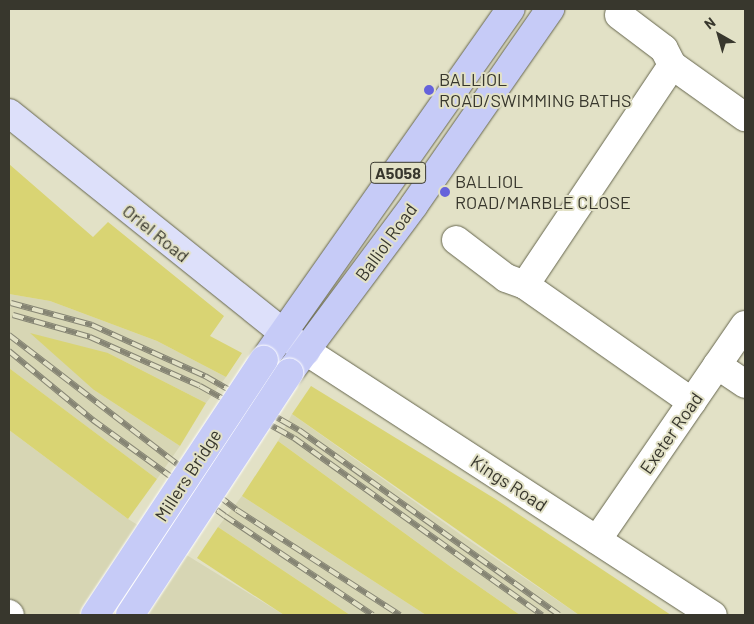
<!DOCTYPE html>
<html>
<head>
<meta charset="utf-8">
<style>
	body { margin:0 }
	#map { position:relative; width:754px; height:624px; overflow:hidden; background:#e2e1c6; font-family:Barlow,sans-serif }
	div>[style] { position:absolute }
	.built>* { inset:0; background:#d7d6b4 }
	.green>* { inset:0; background:#d9d473 }
	.roads { filter:drop-shadow(0 0 1px #66664e) drop-shadow(0 0 1px #66664e) }
	.minor>* { height:28px; margin:-14px; padding:0 14px; transform-origin:14px; border-radius:14px; background:#fff }
	.major>* { height:28px; margin:-14px; padding:0 14px; transform-origin:14px; border-radius:14px; background:#dde0fa }
	.highway>* { height:28px; margin:-14px; padding:0 14px; transform-origin:14px; border-radius:14px; background:#c6cbf7 }
	.rail>* { height:5.5px; margin-top:-2.75px; transform-origin:0; background:repeating-linear-gradient(90deg,#e2e1c6 0 11px,#868574 0 22px); box-sizing:border-box; border-block:1px solid #868574 }
	.bridges { filter:drop-shadow(0 0 1px #fff) drop-shadow(0 0 1px #fff) }
	.highway-bridge>* { height:28px; margin:-14px; padding:0 14px; transform-origin:14px; border-radius:14px; background:#c6cbf7 }
	.dots>* { width:14px; height:14px; translate:-50% -50%; box-sizing:border-box; border:2px solid #e2e1c6; border-radius:50% }
	span { translate:-50% -50%; white-space:nowrap; text-align:center; line-height:1.15; -webkit-text-stroke:4px #e2e1c6; paint-order:stroke }
	.shield-label span { padding:1px 4px; background:#e2e1c6; border:1px solid; border-radius:4px; -webkit-text-stroke-width:0 }
	.shield-label { font-size:16px; color:#38372d; font-weight:700 }
	.poi-label { font-size:18px; color:#38372d }
	.left { translate:0 -50%; text-align:left }
	.street-label { font-size:18px; color:#38372d }
	.frame { position:absolute; inset:0; border:10px solid #38372d; pointer-events:none }
	.north { position:absolute; left:694px; top:10px; width:50px; height:50px; -webkit-text-stroke:4px #e2e1c6; paint-order:stroke; rotate:322deg; font-size:14px; font-weight:700; line-height:20px; text-align:center; color:#38372d }
	.north::after { content:''; display:block; margin:auto; width:18px; height:22px; background:#38372d; clip-path:polygon(50% 0,100% 100%,50% 72%,0 100%) }
</style>
</head>
<body>
<div id="map">
	<div class="built">
		<i style="clip-path:polygon(9px 294px,50px 301px,157px 341px,226px 377px,206px 403px,108px 353px,94px 390px,180px 446px,157px 479px,9px 368px)"></i>
		<i style="clip-path:polygon(292px 414px,464px 537px,579px 615px,520px 615px,451px 567px,278px 441px)"></i>
		<i style="clip-path:polygon(9px 430px,128px 519px,284px 615px,9px 615px)"></i>
		<i style="clip-path:polygon(242px 496px,426px 615px,350px 615px,218px 527px)"></i>
	</div>
	<div class="green">
		<i style="clip-path:polygon(9px 164px,93px 237px,108px 222px,224px 316px,210px 336px,242px 353px,226px 377px,157px 341px,50px 301px,9px 294px)"></i>
		<i style="clip-path:polygon(30px 333px,108px 353px,206px 403px,180px 446px,94px 390px)"></i>
		<i style="clip-path:polygon(9px 368px,157px 479px,128px 519px,9px 430px)"></i>
		<i style="clip-path:polygon(311px 386px,497px 500px,671px 615px,579px 615px,292px 414px)"></i>
		<i style="clip-path:polygon(278px 441px,451px 567px,520px 615px,426px 615px,242px 496px)"></i>
		<i style="clip-path:polygon(218px 527px,350px 615px,284px 615px,197px 558px)"></i>
	</div>
	<div class="roads">
		<div class="minor">
			<i style="left:619px;top:15px;width:56px;rotate:37.1deg"></i>
			<i style="left:664px;top:49px;width:18px;rotate:63deg"></i>
			<i style="left:456px;top:240px;width:63px;rotate:37.2deg"></i>
			<i style="left:506px;top:278px;width:20px;rotate:20deg"></i>
			<i style="left:306px;top:351px;width:485px;rotate:33deg"></i>
			<i style="left:717px;top:365px;width:34px;rotate:34deg"></i>
			<i style="left:692px;top:402px;width:204px;rotate:-145deg"></i>
			<i style="left:525px;top:285px;width:265px;rotate:-56.2deg"></i>
			<i style="left:672px;top:65px;width:90px;rotate:35.5deg"></i>
			<i style="left:597px;top:540px;width:261px;rotate:-55.5deg"></i>
			<i style="left:9px;top:614px;width:1px;rotate:45deg"></i>
		</div>
		<div class="major">
			<i style="left:9px;top:113px;width:381px;rotate:38.7deg"></i>
		</div>
		<div class="highway">
			<i style="left:264px;top:360px;width:429px;rotate:-54.9deg"></i>
			<i style="left:289px;top:373px;width:209px;rotate:-53.3deg"></i>
			<i style="left:414px;top:205px;width:239px;rotate:-55.2deg"></i>
		</div>
	</div>
	<div class="rail">
		<i style="left:11px;top:303px;width:84px;rotate:15.2deg"></i>
		<i style="left:92px;top:325px;width:124px;rotate:24.3deg"></i>
		<i style="left:205px;top:376px;width:108px;rotate:29.9deg"></i>
		<i style="left:299px;top:430px;width:319px;rotate:35.4deg"></i>
		<i style="left:13px;top:315px;width:80px;rotate:15.9deg"></i>
		<i style="left:90px;top:337px;width:120px;rotate:24deg"></i>
		<i style="left:200px;top:386px;width:107px;rotate:29deg"></i>
		<i style="left:294px;top:438px;width:305px;rotate:35.5deg"></i>
		<i style="left:9px;top:335px;width:287px;rotate:37.5deg"></i>
		<i style="left:237px;top:510px;width:194px;rotate:32.8deg"></i>
		<i style="left:9px;top:351px;width:109px;rotate:39.4deg"></i>
		<i style="left:93px;top:420px;width:163px;rotate:36deg"></i>
		<i style="left:225px;top:516px;width:178px;rotate:33.8deg"></i>
	</div>
	<div class="bridges">
		<div class="highway-bridge">
			<i style="left:95px;top:615px;width:306px;rotate:-56.5deg"></i>
			<i style="left:130px;top:615px;width:290px;rotate:-56.7deg"></i>
		</div>
	</div>
	<div class="dots">
		<i style="left:429px;top:90px;background:#6562db"></i>
		<i style="left:445px;top:192px;background:#6562db"></i>
	</div>
	<div class="shield-label">
		<span style="left:398px;top:173px">A5058</span>
	</div>
	<div class="poi-label">
		<span class="left" style="left:439px;top:90px">BALLIOL<br>ROAD/SWIMMING BATHS</span>
		<span class="left" style="left:455px;top:192px">BALLIOL<br>ROAD/MARBLE CLOSE</span>
	</div>
	<div class="street-label">
		<span style="left:156px;top:233px;rotate:39deg">Oriel Road</span>
		<span style="left:386px;top:242px;rotate:-54deg">Balliol Road</span>
		<span style="left:671px;top:433px;rotate:-55deg">Exeter Road</span>
		<span style="left:188px;top:475px;rotate:-57deg">Millers Bridge</span>
		<span style="left:509px;top:483px;rotate:33deg">Kings Road</span>
	</div>
	<div class="frame"></div>
	<div class="north">N</div>
</div>
</body>
</html>
